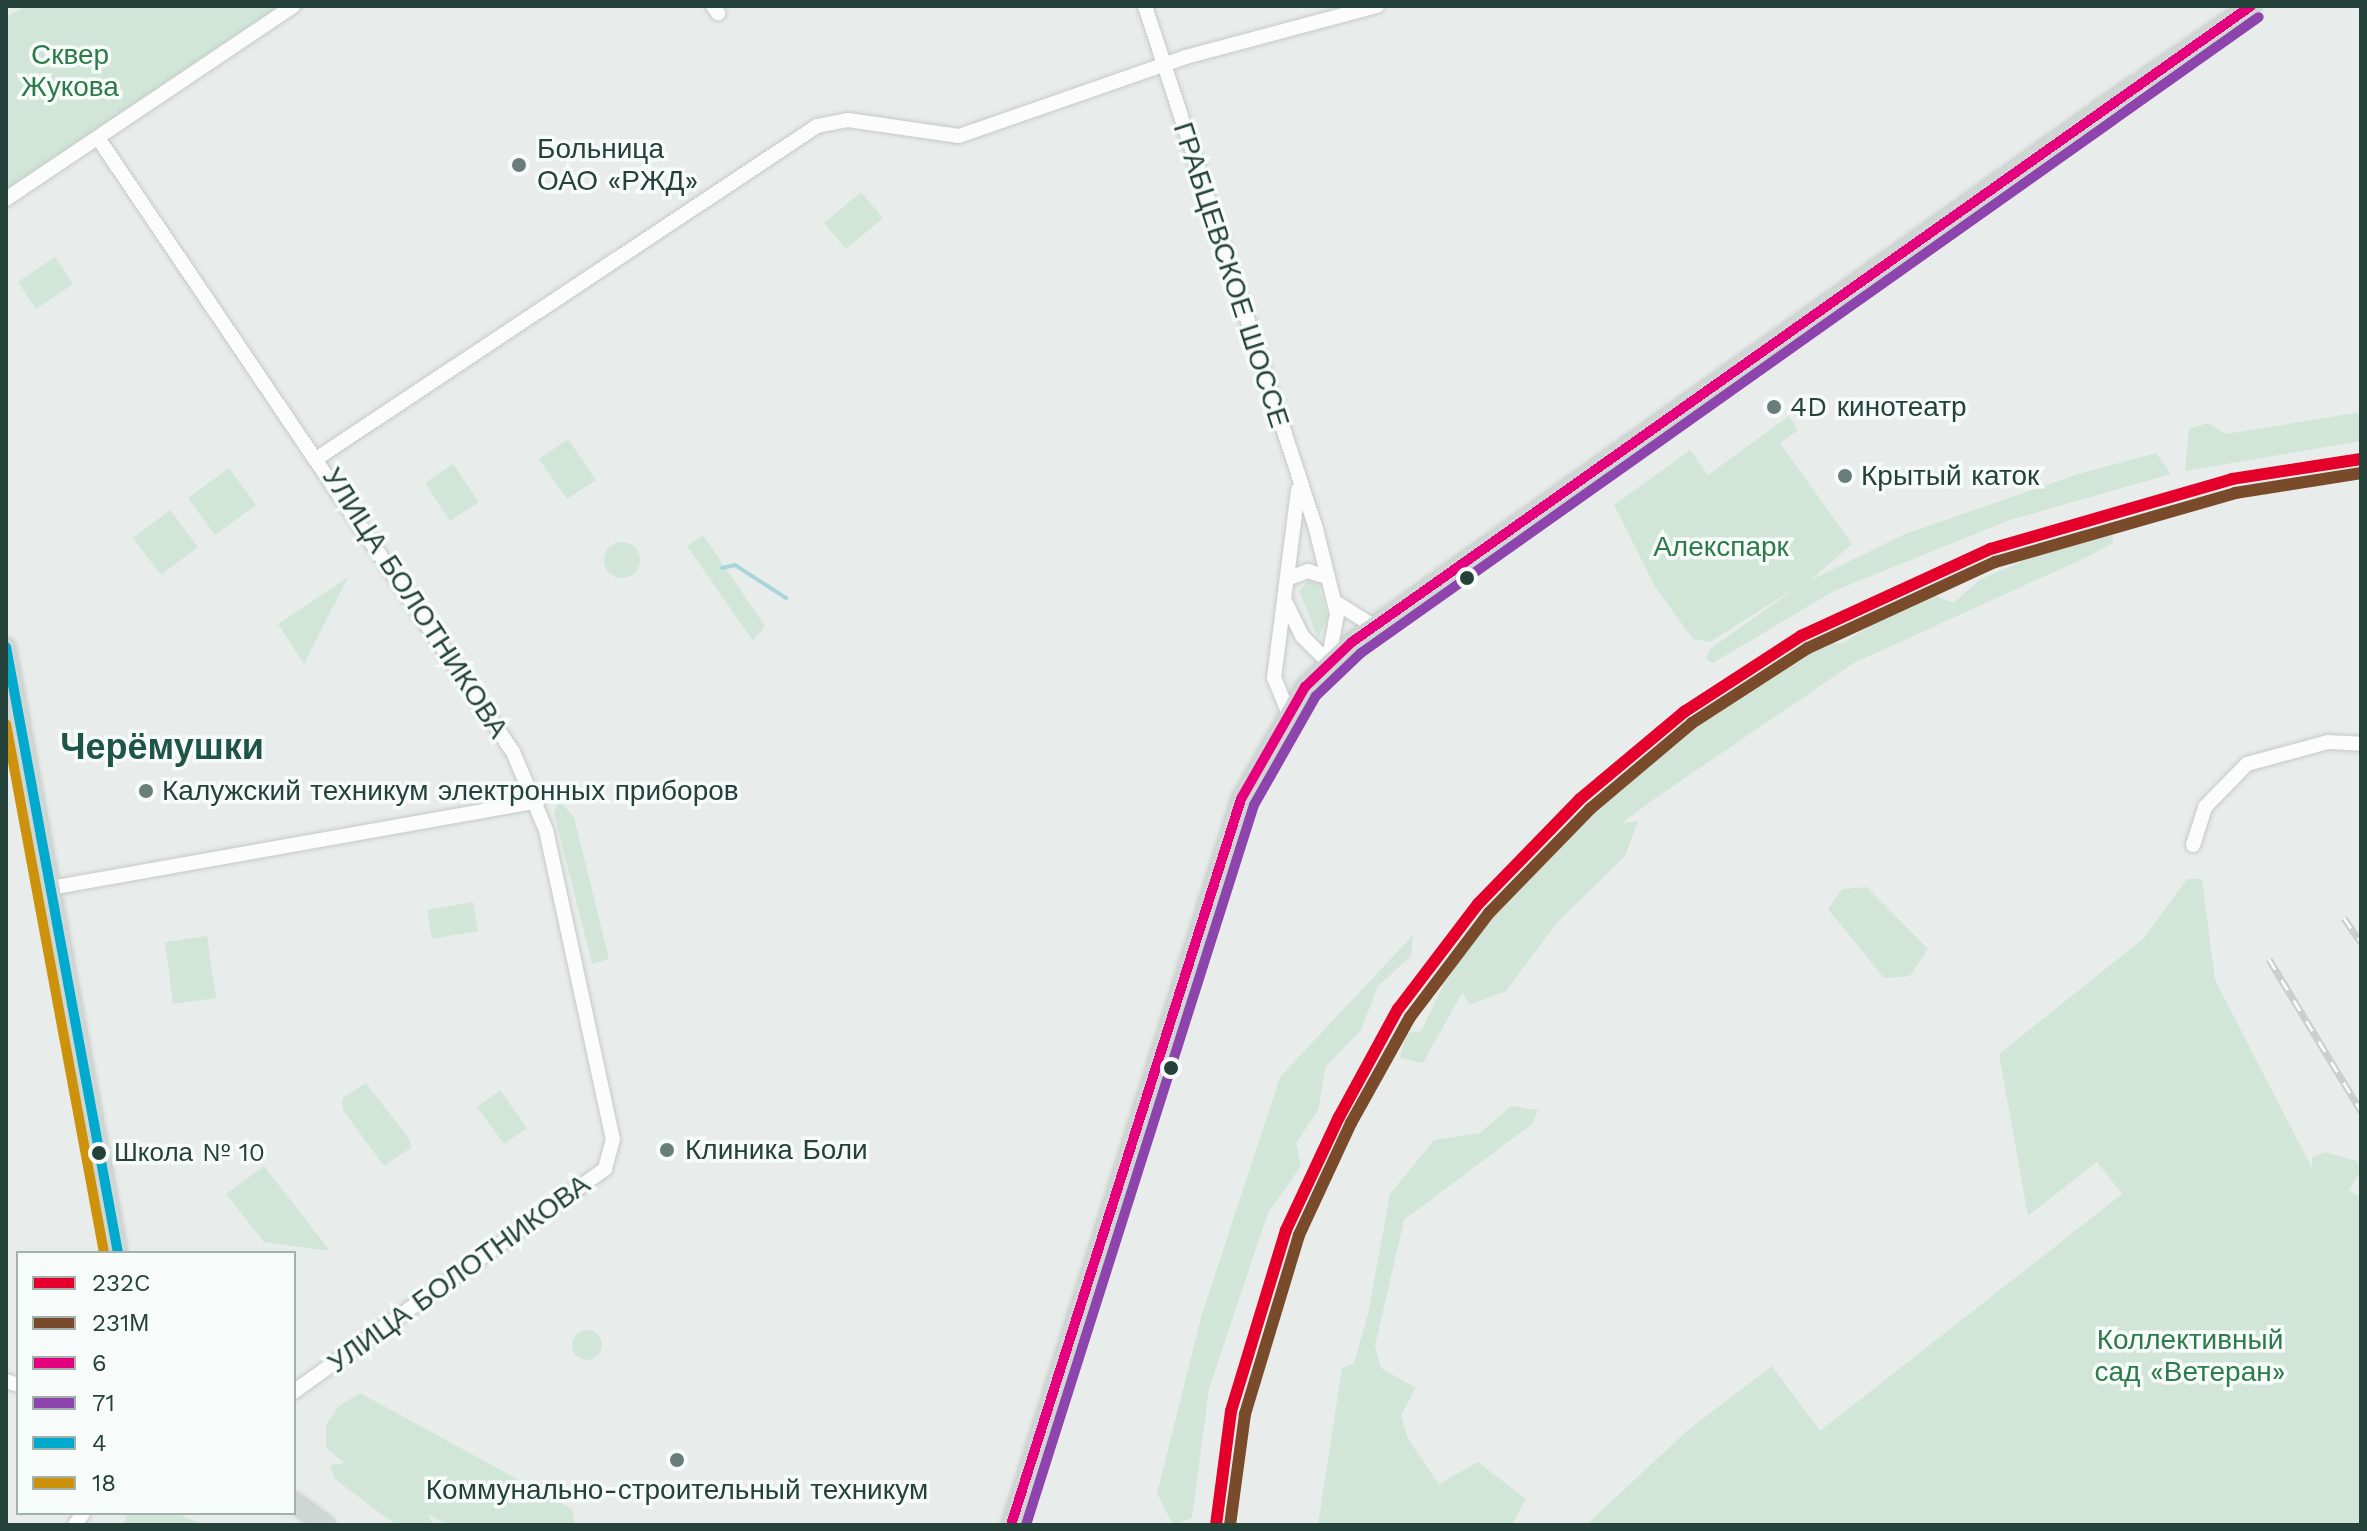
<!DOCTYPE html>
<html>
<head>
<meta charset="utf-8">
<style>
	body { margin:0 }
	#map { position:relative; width:2367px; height:1531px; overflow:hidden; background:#e8edeb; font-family:"Work Sans",sans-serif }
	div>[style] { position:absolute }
	.green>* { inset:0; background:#d1e6d8 }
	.round { border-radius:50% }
	.stream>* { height:4px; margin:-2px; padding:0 2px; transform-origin:2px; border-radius:2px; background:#a9d4db }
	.roads { filter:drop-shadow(0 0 2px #c5cac8) drop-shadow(0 0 2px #c5cac8) }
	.minor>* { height:14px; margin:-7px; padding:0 7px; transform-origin:7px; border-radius:7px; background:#fcfcfc }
	.major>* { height:18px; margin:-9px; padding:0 9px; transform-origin:9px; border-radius:9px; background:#cfd7d5 }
	.rail>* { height:7px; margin-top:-3.5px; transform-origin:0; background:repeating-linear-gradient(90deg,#f7fbf9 0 12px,#c9cdcc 0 24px); box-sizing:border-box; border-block:2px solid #c9cdcc }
	.bus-1>* { height:10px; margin:-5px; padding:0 5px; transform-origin:5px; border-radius:5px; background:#e5007d }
	.bus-2>* { height:10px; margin:-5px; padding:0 5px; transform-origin:5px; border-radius:5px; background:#8e44ad }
	.bus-3>* { height:10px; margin:-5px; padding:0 5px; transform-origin:5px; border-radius:5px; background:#00a9ce }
	.bus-4>* { height:10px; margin:-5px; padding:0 5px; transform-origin:5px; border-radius:5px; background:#cd920c }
	.rail-1>* { height:12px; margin:-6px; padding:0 6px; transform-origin:6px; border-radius:6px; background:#e4002b }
	.rail-2>* { height:12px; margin:-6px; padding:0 6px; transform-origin:6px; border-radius:6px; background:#7a4b2a }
	.dots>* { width:22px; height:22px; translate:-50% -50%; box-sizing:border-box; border:4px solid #f7fbf9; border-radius:50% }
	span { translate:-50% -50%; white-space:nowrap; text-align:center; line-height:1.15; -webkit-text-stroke:7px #f7fbf9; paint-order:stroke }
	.bus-label { font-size:26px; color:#24423a }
	.left { translate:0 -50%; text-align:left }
	.park-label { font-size:28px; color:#2d7a4b }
	.poi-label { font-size:28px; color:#24423a }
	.street-label { font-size:28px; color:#24423a }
	.district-label { font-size:36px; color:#1f5548; font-weight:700 }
	.frame { position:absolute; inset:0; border:8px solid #24423a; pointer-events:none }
	.legend { position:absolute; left:16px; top:1251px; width:280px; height:264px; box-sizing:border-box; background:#f7fbf9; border:2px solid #a3b1ad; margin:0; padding:10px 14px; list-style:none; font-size:24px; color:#24423a }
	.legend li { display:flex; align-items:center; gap:16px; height:40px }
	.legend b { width:40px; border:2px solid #a3b1ad }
</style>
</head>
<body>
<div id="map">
	<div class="green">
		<i style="clip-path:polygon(26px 6px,272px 6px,274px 10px,6px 192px,6px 17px)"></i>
		<i style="clip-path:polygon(861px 192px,883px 218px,846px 249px,824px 223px)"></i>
		<i style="clip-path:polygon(55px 257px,73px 284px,36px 309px,18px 282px)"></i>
		<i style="clip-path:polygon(2361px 412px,2361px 441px,2185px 471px,2189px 429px,2208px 423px,2226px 434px)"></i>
		<i style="clip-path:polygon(1789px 416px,1798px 430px,1780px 443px,1852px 544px,1811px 580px,1905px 534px,2078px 474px,2156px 453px,2171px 474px,2010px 520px,1834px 591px,1713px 663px,1706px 659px,1710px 649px,1800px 585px,1710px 642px,1693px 639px,1655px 587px,1614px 505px,1690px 450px,1708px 475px)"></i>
		<i style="clip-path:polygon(568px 439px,596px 480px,567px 499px,539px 459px)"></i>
		<i style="clip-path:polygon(453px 464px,479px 502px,450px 521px,425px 483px)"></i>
		<i style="clip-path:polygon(229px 468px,256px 505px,215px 535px,188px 498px)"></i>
		<i style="clip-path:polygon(170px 510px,198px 547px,161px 575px,133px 538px)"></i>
		<i style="clip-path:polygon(2112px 533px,2113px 543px,2087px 557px,1854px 663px,1657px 797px,1622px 823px,1638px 821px,1625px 856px,1557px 923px,1506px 991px,1470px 1005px,1462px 993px,1423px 1063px,1400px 1058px,1406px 1033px,1421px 1031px,1445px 982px,1516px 881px,1577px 832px,1594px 803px,1739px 690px,1816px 644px,1843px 643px,1904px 605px,1936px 596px,1953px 603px,1981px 579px,2069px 541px)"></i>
		<i style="clip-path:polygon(703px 535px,765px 626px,753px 641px,687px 546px)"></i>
		<i class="round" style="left:604px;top:542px;width:36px;height:36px"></i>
		<i style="clip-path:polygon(348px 577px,304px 664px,278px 624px)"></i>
		<i style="clip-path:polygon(1308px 581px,1318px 583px,1328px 617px,1318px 638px,1299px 591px)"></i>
		<i style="clip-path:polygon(559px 800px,574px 817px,609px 959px,592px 964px,554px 813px)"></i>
		<i style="clip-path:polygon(2187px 879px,2202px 879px,2215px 980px,2312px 1168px,2312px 1157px,2325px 1152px,2356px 1161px,2361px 1171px,2349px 1190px,2361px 1198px,2361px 1525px,1586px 1525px,1688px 1430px,1772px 1366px,1820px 1431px,2122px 1194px,2097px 1162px,2028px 1216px,1999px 1054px,2144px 938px)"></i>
		<i style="clip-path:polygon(1867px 887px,1928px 949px,1910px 976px,1884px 978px,1828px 909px,1842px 889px)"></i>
		<i style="clip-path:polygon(473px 902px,478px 931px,432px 939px,427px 910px)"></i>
		<i style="clip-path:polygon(1413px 935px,1411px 956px,1378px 986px,1361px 1030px,1326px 1066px,1318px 1110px,1296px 1143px,1301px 1166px,1268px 1213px,1209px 1389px,1192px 1518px,1173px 1525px,1157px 1493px,1201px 1317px,1280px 1077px)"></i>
		<i style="clip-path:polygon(207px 936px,216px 998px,173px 1004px,165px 942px)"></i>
		<i style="clip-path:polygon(366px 1083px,410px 1140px,411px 1148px,384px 1166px,343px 1110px,342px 1099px)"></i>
		<i style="clip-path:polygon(500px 1090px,527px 1128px,504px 1144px,477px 1107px)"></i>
		<i style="clip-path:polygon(1511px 1106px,1538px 1110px,1532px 1124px,1404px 1220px,1375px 1346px,1381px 1368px,1416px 1388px,1401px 1415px,1408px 1439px,1439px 1484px,1478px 1462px,1526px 1499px,1512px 1525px,1318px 1525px,1342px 1368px,1354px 1363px,1368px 1314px,1390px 1194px,1434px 1140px,1480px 1133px)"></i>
		<i style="clip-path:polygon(264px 1166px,330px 1251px,264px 1242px,226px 1194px)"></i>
		<i class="round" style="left:572px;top:1330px;width:30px;height:30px"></i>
		<i style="clip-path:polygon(360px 1393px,572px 1509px,575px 1525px,447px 1525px,428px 1514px,434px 1525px,398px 1525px,385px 1517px,335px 1479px,330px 1465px,345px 1463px,326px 1448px,326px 1425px,339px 1406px)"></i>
		<i style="clip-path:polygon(128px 1513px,176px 1513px,205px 1525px,123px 1525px)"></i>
	</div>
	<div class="stream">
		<i style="left:722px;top:568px;width:13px;rotate:-13deg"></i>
		<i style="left:735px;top:565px;width:61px;rotate:32.9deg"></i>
	</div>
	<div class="roads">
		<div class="minor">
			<i style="left:713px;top:6px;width:9px;rotate:54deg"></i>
			<i style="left:1145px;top:6px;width:550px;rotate:71.89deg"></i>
			<i style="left:1316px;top:529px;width:88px;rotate:76.1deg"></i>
			<i style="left:1337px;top:614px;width:49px;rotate:100.6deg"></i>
			<i style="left:98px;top:138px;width:741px;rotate:55.95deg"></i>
			<i style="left:513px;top:752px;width:85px;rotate:67.1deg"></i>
			<i style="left:546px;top:830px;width:316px;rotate:77.8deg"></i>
			<i style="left:613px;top:1139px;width:31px;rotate:105deg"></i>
			<i style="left:605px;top:1169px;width:383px;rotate:144.4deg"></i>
			<i style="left:6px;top:199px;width:346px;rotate:-33.9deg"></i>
			<i style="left:319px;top:457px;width:598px;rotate:-33.61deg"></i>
			<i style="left:817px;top:126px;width:32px;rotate:-11deg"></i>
			<i style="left:848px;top:120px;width:112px;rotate:8.2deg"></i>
			<i style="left:959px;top:136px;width:240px;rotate:-19.2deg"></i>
			<i style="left:1186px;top:57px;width:198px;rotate:-15deg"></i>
			<i style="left:1289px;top:578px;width:20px;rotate:-20deg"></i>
			<i style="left:1308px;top:571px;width:20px;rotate:18deg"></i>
			<i style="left:1335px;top:602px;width:47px;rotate:32deg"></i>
			<i style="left:1286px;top:603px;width:37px;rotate:64deg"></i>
			<i style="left:1302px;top:636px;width:37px;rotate:45deg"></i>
			<i style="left:1288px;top:712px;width:37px;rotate:-112deg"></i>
			<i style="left:1274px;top:678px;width:190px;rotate:-82.7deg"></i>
			<i style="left:2193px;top:845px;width:40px;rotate:-72deg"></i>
			<i style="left:2205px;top:807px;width:60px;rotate:-45.7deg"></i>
			<i style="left:2247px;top:764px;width:84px;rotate:-15.2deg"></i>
			<i style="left:2328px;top:742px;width:33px;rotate:3deg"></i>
			<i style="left:51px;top:888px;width:494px;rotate:-10.1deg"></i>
			<i style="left:6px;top:1381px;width:13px;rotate:18deg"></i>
			<i style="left:75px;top:1525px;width:14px;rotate:-56deg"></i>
		</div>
		<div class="major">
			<i style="left:2144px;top:79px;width:130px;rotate:-34.3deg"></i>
			<i style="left:6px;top:647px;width:616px;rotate:79.53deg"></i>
			<i style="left:294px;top:1502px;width:39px;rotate:36deg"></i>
			<i style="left:1011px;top:1525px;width:762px;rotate:-72.42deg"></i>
			<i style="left:1241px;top:799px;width:129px;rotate:-60.3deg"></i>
			<i style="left:1305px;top:687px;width:65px;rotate:-43.8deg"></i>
			<i style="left:1352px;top:642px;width:959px;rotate:-35.45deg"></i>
		</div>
	</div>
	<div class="rail">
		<i style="left:2344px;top:918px;width:29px;rotate:55deg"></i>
		<i style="left:2269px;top:959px;width:178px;rotate:58.8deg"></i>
	</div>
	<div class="bus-1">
		<i style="left:1011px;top:1525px;width:762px;rotate:-72.42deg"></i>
		<i style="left:1241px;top:799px;width:129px;rotate:-60.3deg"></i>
		<i style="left:1305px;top:687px;width:65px;rotate:-43.8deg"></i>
		<i style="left:1352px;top:642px;width:1101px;rotate:-35.28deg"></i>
	</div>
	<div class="bus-2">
		<i style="left:1026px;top:1525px;width:755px;rotate:-72.43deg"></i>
		<i style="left:1254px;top:805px;width:125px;rotate:-60.4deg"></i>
		<i style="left:1316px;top:696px;width:62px;rotate:-43.7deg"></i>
		<i style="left:1361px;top:653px;width:1100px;rotate:-35.31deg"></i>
	</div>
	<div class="bus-3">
		<i style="left:6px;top:647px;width:616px;rotate:79.53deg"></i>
	</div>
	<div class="bus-4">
		<i style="left:6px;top:724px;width:538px;rotate:79.5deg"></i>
	</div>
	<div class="rail-1">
		<i style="left:1216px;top:1525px;width:115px;rotate:-82.5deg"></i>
		<i style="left:1231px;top:1411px;width:189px;rotate:-73.1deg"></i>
		<i style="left:1286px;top:1230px;width:125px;rotate:-64.9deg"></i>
		<i style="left:1339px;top:1117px;width:123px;rotate:-61.4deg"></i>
		<i style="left:1398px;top:1009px;width:132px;rotate:-52.7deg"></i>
		<i style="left:1478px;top:904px;width:146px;rotate:-45.8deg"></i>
		<i style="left:1580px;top:799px;width:136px;rotate:-39.9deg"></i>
		<i style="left:1684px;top:712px;width:140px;rotate:-33deg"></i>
		<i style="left:1801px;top:636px;width:208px;rotate:-24.7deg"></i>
		<i style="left:1990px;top:549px;width:252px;rotate:-16.1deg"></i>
		<i style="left:2232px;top:479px;width:131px;rotate:-8.8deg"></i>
	</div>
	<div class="rail-2">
		<i style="left:1230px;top:1525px;width:112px;rotate:-82.3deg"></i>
		<i style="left:1245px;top:1414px;width:187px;rotate:-73.2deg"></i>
		<i style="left:1299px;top:1235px;width:123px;rotate:-65.1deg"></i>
		<i style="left:1351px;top:1123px;width:121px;rotate:-60.9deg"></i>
		<i style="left:1410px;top:1017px;width:131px;rotate:-52.8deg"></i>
		<i style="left:1489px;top:913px;width:145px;rotate:-45.8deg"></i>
		<i style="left:1590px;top:809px;width:133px;rotate:-40.1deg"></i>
		<i style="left:1692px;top:723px;width:138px;rotate:-32.9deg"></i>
		<i style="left:1808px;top:648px;width:206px;rotate:-24.7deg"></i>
		<i style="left:1995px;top:562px;width:250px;rotate:-16deg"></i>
		<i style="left:2235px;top:493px;width:128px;rotate:-9deg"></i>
	</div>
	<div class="dots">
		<i style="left:519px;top:165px;background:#697e78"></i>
		<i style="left:1774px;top:407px;background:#697e78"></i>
		<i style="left:1845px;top:476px;background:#697e78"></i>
		<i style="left:1467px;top:578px;background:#24423a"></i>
		<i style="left:146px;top:791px;background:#697e78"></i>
		<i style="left:1171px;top:1068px;background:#24423a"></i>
		<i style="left:667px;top:1150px;background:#697e78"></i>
		<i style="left:99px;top:1153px;background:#24423a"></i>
		<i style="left:677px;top:1460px;background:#697e78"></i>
	</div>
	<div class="bus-label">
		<span class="left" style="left:114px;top:1153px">Школа № 10</span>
	</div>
	<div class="park-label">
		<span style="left:70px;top:71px">Сквер<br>Жукова</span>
		<span style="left:1721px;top:547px">Алекспарк</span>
		<span style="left:2190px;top:1356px">Коллективный<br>сад «Ветеран»</span>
	</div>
	<div class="poi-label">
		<span class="left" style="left:537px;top:165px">Больница<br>ОАО «РЖД»</span>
		<span class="left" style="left:1790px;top:407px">4D кинотеатр</span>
		<span class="left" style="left:1861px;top:476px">Крытый каток</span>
		<span class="left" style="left:162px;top:791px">Калужский техникум электронных приборов</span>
		<span class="left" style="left:685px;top:1150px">Клиника Боли</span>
		<span style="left:677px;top:1490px">Коммунально-строительный техникум</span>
	</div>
	<div class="street-label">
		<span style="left:1231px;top:275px;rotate:72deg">ГРАБЦЕВСКОЕ ШОССЕ</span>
		<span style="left:415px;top:603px;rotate:57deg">УЛИЦА БОЛОТНИКОВА</span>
		<span style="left:459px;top:1274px;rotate:-36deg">УЛИЦА БОЛОТНИКОВА</span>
	</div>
	<div class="district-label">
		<span style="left:162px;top:748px">Черёмушки</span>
	</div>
	<div class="frame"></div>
	<ul class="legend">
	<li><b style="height:10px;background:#e4002b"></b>232C</li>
	<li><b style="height:10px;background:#7a4b2a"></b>231М</li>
	<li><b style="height:10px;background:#e5007d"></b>6</li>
	<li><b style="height:10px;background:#8e44ad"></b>71</li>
	<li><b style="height:10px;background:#00a9ce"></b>4</li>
	<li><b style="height:10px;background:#cd920c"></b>18</li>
	</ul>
</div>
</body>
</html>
